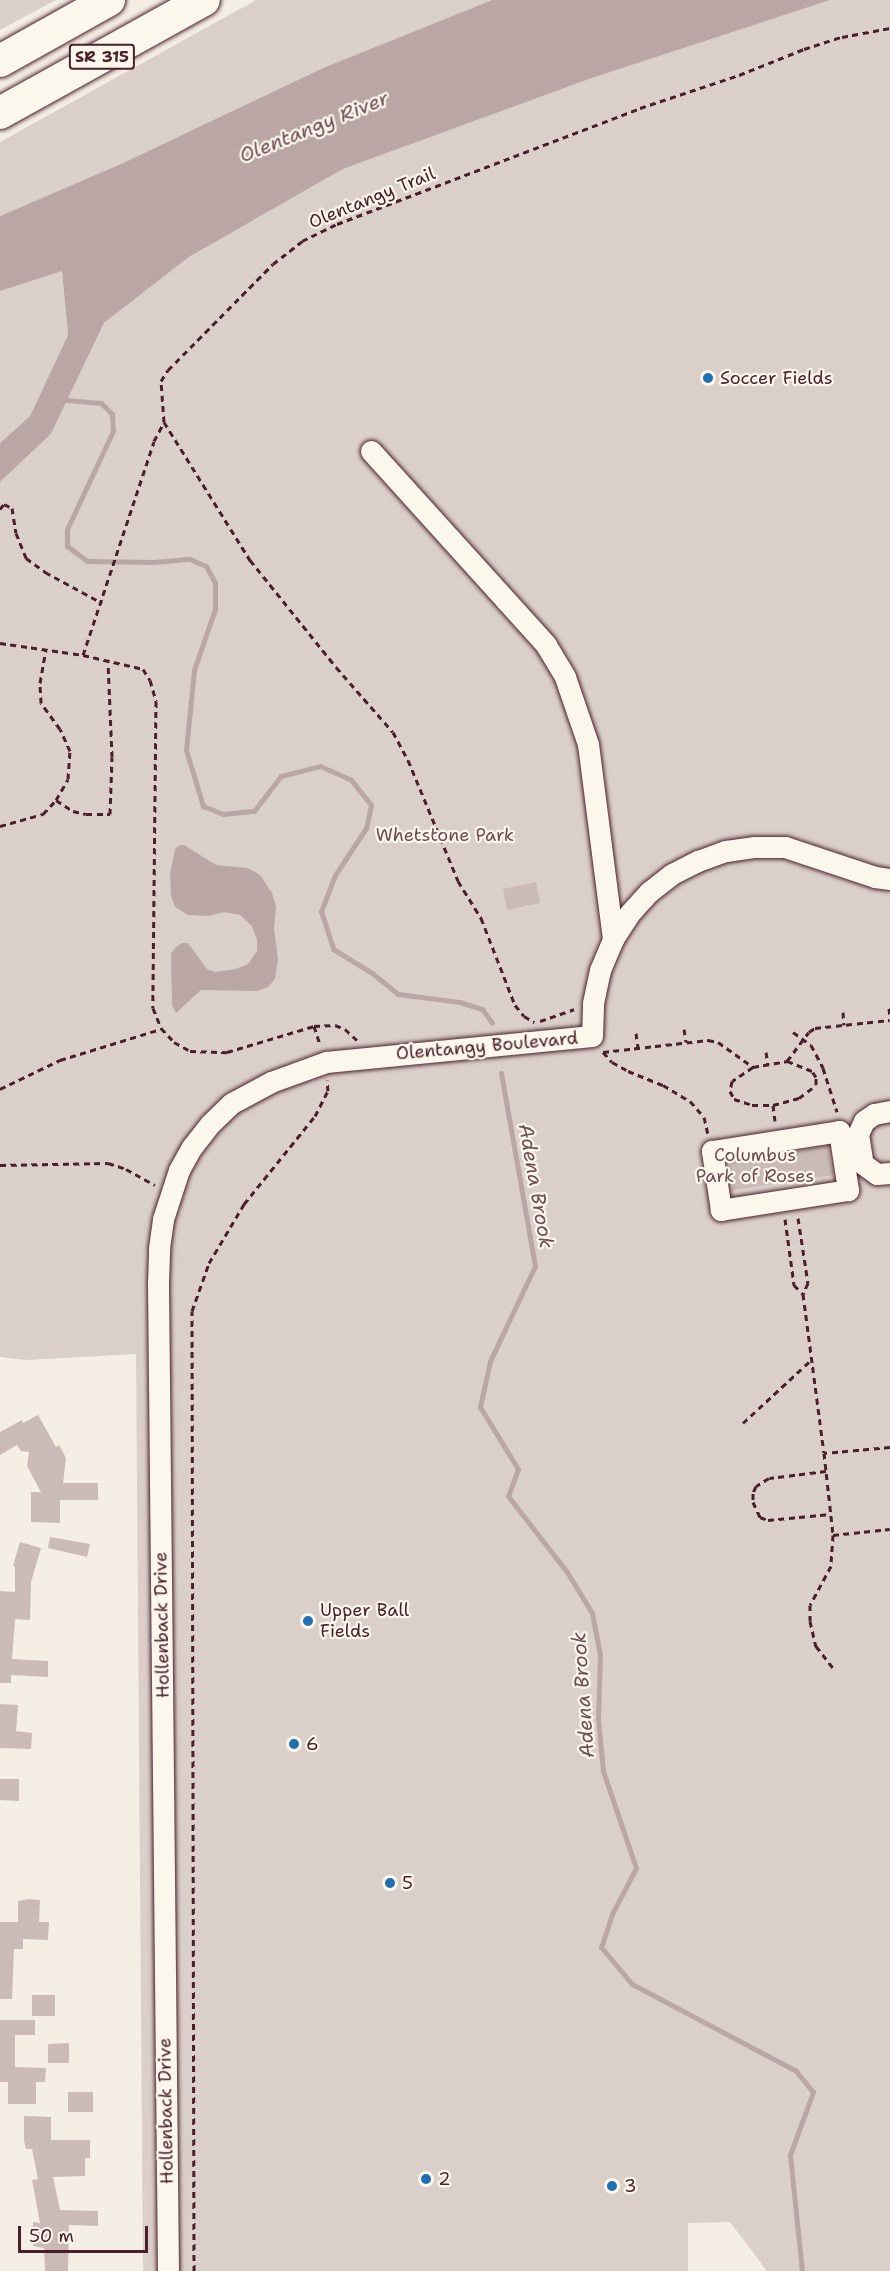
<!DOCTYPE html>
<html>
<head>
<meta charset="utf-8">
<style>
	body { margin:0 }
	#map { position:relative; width:890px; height:2271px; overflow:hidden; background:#f4eee4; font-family:"Shantell Sans",sans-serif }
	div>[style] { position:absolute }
	.green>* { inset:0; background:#dbd0c9 }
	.water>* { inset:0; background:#baa7a5 }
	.stream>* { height:5px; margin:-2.5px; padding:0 2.5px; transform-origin:2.5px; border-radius:2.5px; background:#baa7a5 }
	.building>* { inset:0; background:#cabbb6 }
	.path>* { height:3px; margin-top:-1.5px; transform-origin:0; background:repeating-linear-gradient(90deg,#4a1f2b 0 6px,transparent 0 10.5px) }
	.roads { filter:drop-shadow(0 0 2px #4a1f2b) drop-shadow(0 0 2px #4a1f2b) }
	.minor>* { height:21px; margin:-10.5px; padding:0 10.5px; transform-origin:10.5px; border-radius:10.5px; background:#fbf7ec }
	.highway>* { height:32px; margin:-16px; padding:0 16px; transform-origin:16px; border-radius:16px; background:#fbf7ec }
	.dots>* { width:16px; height:16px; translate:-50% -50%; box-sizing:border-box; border:3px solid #fbf7ec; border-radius:50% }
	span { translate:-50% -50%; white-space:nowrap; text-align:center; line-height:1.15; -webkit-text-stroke:4.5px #fbf7ec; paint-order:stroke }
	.shield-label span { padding:2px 4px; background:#fbf7ec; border:2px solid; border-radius:4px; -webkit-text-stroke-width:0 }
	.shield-label { font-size:16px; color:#4a1f2b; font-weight:700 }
	.street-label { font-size:18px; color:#4a1f2b }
	.poi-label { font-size:18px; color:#4a1f2b }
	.left { translate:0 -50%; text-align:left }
	.park-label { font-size:18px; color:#6e4b52 }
	.water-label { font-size:20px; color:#714f56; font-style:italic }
	.scale { position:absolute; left:18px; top:2226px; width:130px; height:27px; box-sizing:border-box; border:3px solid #4a1f2b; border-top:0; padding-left:8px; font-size:18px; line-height:21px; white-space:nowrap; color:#4a1f2b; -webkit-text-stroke:4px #fbf7ec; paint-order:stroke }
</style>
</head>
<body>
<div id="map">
	<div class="green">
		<i style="clip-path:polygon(0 0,56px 0,0 30px)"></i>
		<i style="clip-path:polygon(256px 0,492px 0,323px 68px,123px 163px,0 216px,0 142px)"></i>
		<i style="clip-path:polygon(829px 0,890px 0,890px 2271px,767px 2271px,730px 2222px,688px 2223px,688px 2271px,143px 2271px,136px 1354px,26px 1360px,0 1357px,0 482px,51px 434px,104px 323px,189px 257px,343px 169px,592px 78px)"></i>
		<i style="clip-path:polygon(62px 270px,68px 335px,30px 416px,0 443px,0 291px)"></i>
	</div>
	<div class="water">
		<i style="clip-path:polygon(492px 0,830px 0,592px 78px,343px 169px,189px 257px,104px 323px,51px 434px,0 482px,0 443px,30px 416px,68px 335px,62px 271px,0 291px,0 216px,123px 163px,323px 68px)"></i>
		<i style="clip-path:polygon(180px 845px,184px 845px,216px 865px,248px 868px,260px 875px,272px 893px,276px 907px,274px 928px,278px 960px,275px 979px,268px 987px,257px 991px,201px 990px,176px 1013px,172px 1005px,171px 953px,176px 947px,182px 943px,188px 943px,207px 969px,215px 972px,236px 969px,248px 964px,257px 951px,257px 940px,252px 926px,240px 915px,224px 912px,208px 916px,188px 915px,175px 907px,171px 896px,170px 874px,175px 849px)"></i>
	</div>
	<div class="stream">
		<i style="left:67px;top:400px;width:34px;rotate:5deg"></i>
		<i style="left:101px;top:403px;width:16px;rotate:45deg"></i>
		<i style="left:112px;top:414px;width:17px;rotate:87deg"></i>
		<i style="left:113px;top:431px;width:108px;rotate:115.1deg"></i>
		<i style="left:67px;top:529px;width:17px;rotate:90deg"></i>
		<i style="left:67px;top:546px;width:25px;rotate:37deg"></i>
		<i style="left:87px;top:561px;width:67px;rotate:0.9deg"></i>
		<i style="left:154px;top:562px;width:36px;rotate:-5deg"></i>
		<i style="left:190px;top:559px;width:17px;rotate:24deg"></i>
		<i style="left:206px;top:566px;width:19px;rotate:62deg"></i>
		<i style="left:215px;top:583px;width:26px;rotate:90deg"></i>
		<i style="left:215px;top:609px;width:65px;rotate:109deg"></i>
		<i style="left:194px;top:670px;width:80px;rotate:95.7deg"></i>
		<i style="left:186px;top:750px;width:59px;rotate:73.1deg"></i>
		<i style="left:203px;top:806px;width:22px;rotate:22deg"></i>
		<i style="left:223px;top:814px;width:31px;rotate:-6deg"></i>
		<i style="left:254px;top:811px;width:44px;rotate:-52.4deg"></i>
		<i style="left:281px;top:776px;width:40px;rotate:-14.4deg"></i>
		<i style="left:320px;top:766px;width:34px;rotate:24deg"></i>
		<i style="left:351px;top:780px;width:32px;rotate:51deg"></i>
		<i style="left:371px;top:805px;width:24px;rotate:102deg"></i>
		<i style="left:366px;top:828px;width:56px;rotate:123.4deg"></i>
		<i style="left:335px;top:875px;width:39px;rotate:111deg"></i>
		<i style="left:321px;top:911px;width:40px;rotate:72deg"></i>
		<i style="left:333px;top:949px;width:46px;rotate:31.6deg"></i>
		<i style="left:372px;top:973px;width:33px;rotate:39deg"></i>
		<i style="left:398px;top:994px;width:63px;rotate:7.4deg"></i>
		<i style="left:460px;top:1002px;width:23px;rotate:18deg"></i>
		<i style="left:482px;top:1009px;width:17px;rotate:54deg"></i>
		<i style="left:501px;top:1073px;width:196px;rotate:80deg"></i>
		<i style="left:535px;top:1266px;width:105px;rotate:115.3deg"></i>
		<i style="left:490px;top:1361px;width:47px;rotate:102.3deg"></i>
		<i style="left:480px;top:1407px;width:73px;rotate:58.5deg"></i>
		<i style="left:518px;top:1469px;width:29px;rotate:110deg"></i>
		<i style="left:508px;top:1496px;width:96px;rotate:52.2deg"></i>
		<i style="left:567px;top:1572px;width:48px;rotate:58.6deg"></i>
		<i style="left:592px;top:1613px;width:43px;rotate:79.2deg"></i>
		<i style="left:600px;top:1655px;width:64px;rotate:91.8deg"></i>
		<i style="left:598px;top:1719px;width:52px;rotate:84.5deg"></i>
		<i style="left:603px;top:1771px;width:102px;rotate:71.2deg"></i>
		<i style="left:636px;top:1868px;width:52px;rotate:117.6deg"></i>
		<i style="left:612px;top:1914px;width:35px;rotate:108deg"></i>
		<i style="left:601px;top:1947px;width:48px;rotate:50deg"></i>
		<i style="left:632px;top:1984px;width:186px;rotate:27.9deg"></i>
		<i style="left:796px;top:2071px;width:27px;rotate:51deg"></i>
		<i style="left:813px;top:2092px;width:67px;rotate:110.1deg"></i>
		<i style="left:790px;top:2155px;width:117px;rotate:84.1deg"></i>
	</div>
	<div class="building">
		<i style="clip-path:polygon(536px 882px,540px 903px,507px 910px,503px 889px)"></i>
		<i style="clip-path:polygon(828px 1146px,833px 1175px,733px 1190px,729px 1161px)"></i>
		<i style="clip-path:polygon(38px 1415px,56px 1447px,59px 1445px,66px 1458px,63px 1483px,98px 1483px,98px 1500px,60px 1500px,60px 1523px,31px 1522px,31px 1492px,41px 1492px,27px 1466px,29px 1452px,21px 1451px,17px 1445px,0 1455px,0 1432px,22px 1420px,23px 1423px)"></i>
		<i style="clip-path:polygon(50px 1537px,90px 1544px,87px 1557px,48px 1548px)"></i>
		<i style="clip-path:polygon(20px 1542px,41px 1548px,31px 1582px,30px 1620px,15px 1619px,12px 1659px,48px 1661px,48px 1677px,11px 1675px,11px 1683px,0 1683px,0 1591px,15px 1592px,15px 1567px,13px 1566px)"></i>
		<i style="clip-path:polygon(0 1704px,18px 1705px,16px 1731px,32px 1733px,31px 1749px,0 1748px)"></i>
		<i style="clip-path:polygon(0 1779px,19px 1779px,19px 1801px,0 1800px)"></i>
		<i style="clip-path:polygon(29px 1899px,40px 1900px,39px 1922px,49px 1922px,48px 1940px,23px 1939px,23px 1949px,14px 1949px,12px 1999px,0 1999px,0 1922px,18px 1922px,18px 1901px)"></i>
		<i style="clip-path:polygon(32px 1995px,55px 1995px,55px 2016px,32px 2016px)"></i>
		<i style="clip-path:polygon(0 2020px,35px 2020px,35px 2035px,15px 2035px,15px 2067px,46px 2068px,45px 2082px,36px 2082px,36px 2104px,8px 2104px,8px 2082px,0 2082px)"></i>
		<i style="clip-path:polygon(69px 2043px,69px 2063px,48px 2063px,48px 2044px)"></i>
		<i style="clip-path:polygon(68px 2092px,93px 2092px,93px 2112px,68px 2112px)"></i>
		<i style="clip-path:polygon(24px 2116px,51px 2117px,51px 2140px,90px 2140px,90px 2158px,85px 2158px,85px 2176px,53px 2177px,60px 2210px,98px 2211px,98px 2226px,69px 2225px,68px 2271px,45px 2271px,44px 2248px,33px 2246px,33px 2222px,40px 2223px,32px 2180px,38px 2179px,32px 2149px,26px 2149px,24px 2141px)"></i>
	</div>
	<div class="path">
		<i style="left:164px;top:422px;width:163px;rotate:58.1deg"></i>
		<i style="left:250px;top:560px;width:137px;rotate:51.2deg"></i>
		<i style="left:336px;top:667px;width:86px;rotate:48.8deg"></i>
		<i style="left:393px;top:732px;width:32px;rotate:62deg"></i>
		<i style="left:408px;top:760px;width:131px;rotate:67.5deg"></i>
		<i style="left:458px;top:881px;width:44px;rotate:58.1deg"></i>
		<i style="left:481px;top:918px;width:93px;rotate:68.7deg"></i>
		<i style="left:515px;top:1005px;width:14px;rotate:51deg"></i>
		<i style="left:524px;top:1016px;width:12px;rotate:31deg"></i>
		<i style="left:0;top:509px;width:6px;rotate:-51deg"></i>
		<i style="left:4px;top:504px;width:9px;rotate:27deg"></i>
		<i style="left:12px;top:508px;width:25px;rotate:81deg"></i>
		<i style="left:16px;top:533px;width:27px;rotate:68deg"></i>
		<i style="left:26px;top:558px;width:24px;rotate:36deg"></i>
		<i style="left:45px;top:572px;width:65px;rotate:28.5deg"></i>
		<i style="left:0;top:643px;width:84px;rotate:8.2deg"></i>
		<i style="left:83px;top:655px;width:225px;rotate:-71.6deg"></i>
		<i style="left:154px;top:441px;width:21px;rotate:-62deg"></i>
		<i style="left:164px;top:422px;width:41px;rotate:-94.2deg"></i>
		<i style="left:161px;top:381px;width:13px;rotate:-58deg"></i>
		<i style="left:168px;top:370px;width:149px;rotate:-45.3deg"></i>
		<i style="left:273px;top:264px;width:37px;rotate:-38deg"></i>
		<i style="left:302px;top:241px;width:39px;rotate:-26deg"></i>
		<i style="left:337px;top:224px;width:324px;rotate:-20.9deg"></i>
		<i style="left:640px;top:108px;width:104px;rotate:-18.4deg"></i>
		<i style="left:739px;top:75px;width:70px;rotate:-21.8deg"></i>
		<i style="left:804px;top:49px;width:40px;rotate:-18deg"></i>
		<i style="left:842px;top:37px;width:49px;rotate:-10.6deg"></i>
		<i style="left:83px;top:655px;width:62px;rotate:13.1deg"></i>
		<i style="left:143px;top:669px;width:13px;rotate:58deg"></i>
		<i style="left:150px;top:680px;width:22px;rotate:74deg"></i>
		<i style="left:156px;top:701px;width:307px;rotate:90.6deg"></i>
		<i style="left:153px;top:1008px;width:22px;rotate:68deg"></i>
		<i style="left:161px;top:1028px;width:19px;rotate:47deg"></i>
		<i style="left:174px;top:1042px;width:18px;rotate:29deg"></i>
		<i style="left:190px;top:1051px;width:37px;rotate:2deg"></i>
		<i style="left:227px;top:1052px;width:91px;rotate:-16.6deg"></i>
		<i style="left:314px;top:1026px;width:20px;rotate:72deg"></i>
		<i style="left:56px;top:800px;width:20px;rotate:33deg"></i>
		<i style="left:73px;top:811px;width:13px;rotate:13deg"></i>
		<i style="left:86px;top:814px;width:24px"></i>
		<i style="left:110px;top:814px;width:57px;rotate:-88deg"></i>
		<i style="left:112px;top:757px;width:96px;rotate:-92.4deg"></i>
		<i style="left:0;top:826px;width:45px;rotate:-15.6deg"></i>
		<i style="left:43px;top:814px;width:19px;rotate:-47deg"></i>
		<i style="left:56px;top:800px;width:24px;rotate:-60deg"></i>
		<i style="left:68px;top:779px;width:28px;rotate:-86deg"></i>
		<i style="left:70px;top:751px;width:24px;rotate:-114deg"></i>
		<i style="left:60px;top:729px;width:32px;rotate:-126deg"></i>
		<i style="left:41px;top:703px;width:20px;rotate:-93deg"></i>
		<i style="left:40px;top:683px;width:34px;rotate:-80deg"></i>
		<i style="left:889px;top:1008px;width:9px;rotate:84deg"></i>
		<i style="left:843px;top:1012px;width:13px;rotate:86deg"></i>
		<i style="left:540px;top:1021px;width:36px;rotate:-19deg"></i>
		<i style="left:314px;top:1026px;width:21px;rotate:-3deg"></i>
		<i style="left:335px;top:1025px;width:11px;rotate:22deg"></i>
		<i style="left:345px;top:1029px;width:18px;rotate:43deg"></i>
		<i style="left:684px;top:1029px;width:13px;rotate:81deg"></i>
		<i style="left:793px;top:1032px;width:22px;rotate:36deg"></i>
		<i style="left:811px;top:1045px;width:26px;rotate:62deg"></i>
		<i style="left:823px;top:1068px;width:46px;rotate:72.3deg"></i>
		<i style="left:636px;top:1033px;width:15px;rotate:82deg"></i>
		<i style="left:603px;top:1052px;width:106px;rotate:-6.5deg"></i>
		<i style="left:708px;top:1040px;width:10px;rotate:11deg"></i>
		<i style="left:718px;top:1042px;width:43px;rotate:35.5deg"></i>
		<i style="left:753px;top:1067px;width:35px;rotate:-10deg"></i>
		<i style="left:787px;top:1061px;width:36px;rotate:-53deg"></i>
		<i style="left:809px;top:1032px;width:7px;rotate:-34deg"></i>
		<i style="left:815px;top:1028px;width:75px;rotate:-6.1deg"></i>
		<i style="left:603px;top:1052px;width:13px;rotate:48deg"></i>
		<i style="left:612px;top:1062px;width:18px;rotate:29deg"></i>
		<i style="left:628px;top:1071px;width:38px;rotate:22deg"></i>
		<i style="left:663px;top:1085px;width:31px;rotate:31deg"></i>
		<i style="left:690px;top:1101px;width:21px;rotate:49deg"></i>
		<i style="left:704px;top:1117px;width:17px;rotate:77deg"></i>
		<i style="left:766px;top:1052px;width:13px;rotate:81deg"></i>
		<i style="left:753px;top:1067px;width:25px;rotate:146deg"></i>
		<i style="left:732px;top:1081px;width:10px;rotate:101deg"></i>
		<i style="left:730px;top:1091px;width:9px;rotate:63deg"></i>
		<i style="left:734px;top:1099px;width:19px;rotate:18deg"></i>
		<i style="left:752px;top:1105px;width:21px"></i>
		<i style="left:773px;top:1105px;width:27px;rotate:-15deg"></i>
		<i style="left:799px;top:1098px;width:21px;rotate:-37deg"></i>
		<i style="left:816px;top:1085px;width:8px;rotate:-90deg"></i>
		<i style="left:816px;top:1077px;width:7px;rotate:-124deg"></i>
		<i style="left:812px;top:1071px;width:27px;rotate:-158deg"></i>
		<i style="left:0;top:1089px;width:67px;rotate:-25.8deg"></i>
		<i style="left:60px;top:1060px;width:106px;rotate:-17.1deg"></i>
		<i style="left:773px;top:1105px;width:16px;rotate:83deg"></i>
		<i style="left:0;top:1165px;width:108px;rotate:-1.1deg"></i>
		<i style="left:108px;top:1163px;width:19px;rotate:18deg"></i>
		<i style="left:126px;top:1169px;width:33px;rotate:29deg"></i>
		<i style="left:798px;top:1218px;width:66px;rotate:81.3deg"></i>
		<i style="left:808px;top:1283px;width:12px;rotate:114deg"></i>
		<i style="left:803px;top:1294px;width:160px;rotate:82.5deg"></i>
		<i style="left:785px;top:1219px;width:67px;rotate:82.2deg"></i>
		<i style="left:794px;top:1285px;width:13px;rotate:45deg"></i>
		<i style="left:743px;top:1423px;width:93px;rotate:-42.8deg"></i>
		<i style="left:890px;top:1447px;width:66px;rotate:174.8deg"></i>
		<i style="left:824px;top:1453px;width:82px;rotate:83.7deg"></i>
		<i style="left:833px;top:1535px;width:57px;rotate:-6deg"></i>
		<i style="left:826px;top:1471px;width:57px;rotate:173deg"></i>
		<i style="left:769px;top:1478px;width:15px;rotate:148deg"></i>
		<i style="left:756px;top:1486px;width:8px;rotate:113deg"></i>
		<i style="left:753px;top:1493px;width:9px;rotate:90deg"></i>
		<i style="left:753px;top:1502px;width:17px;rotate:65deg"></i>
		<i style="left:760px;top:1517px;width:9px;rotate:21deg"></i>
		<i style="left:768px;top:1520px;width:63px;rotate:-5.4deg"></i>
		<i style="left:833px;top:1535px;width:31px;rotate:94deg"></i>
		<i style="left:831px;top:1566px;width:44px;rotate:118.3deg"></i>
		<i style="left:810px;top:1605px;width:16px;rotate:90deg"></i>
		<i style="left:810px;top:1621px;width:26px;rotate:77deg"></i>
		<i style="left:816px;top:1646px;width:28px;rotate:52deg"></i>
		<i style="left:194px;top:2271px;width:960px;rotate:-90.12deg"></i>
		<i style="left:192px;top:1311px;width:51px;rotate:-70.5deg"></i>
		<i style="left:209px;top:1263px;width:69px;rotate:-59.3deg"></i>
		<i style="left:244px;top:1204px;width:113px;rotate:-51.1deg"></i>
		<i style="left:315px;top:1116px;width:28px;rotate:-63deg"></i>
		<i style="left:328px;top:1091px;width:11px;rotate:-95deg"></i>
	</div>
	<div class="roads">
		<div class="minor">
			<i style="left:371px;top:451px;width:261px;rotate:47.9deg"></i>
			<i style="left:546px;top:645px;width:37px;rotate:59deg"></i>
			<i style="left:565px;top:677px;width:71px;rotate:71.1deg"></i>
			<i style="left:588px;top:744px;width:197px;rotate:82.7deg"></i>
			<i style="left:890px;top:1111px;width:16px;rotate:169deg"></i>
			<i style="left:874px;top:1114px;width:12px;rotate:145deg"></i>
			<i style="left:864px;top:1121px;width:14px;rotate:115deg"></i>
			<i style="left:858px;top:1134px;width:30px;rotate:81deg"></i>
			<i style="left:863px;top:1164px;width:17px;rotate:36deg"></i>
			<i style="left:877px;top:1174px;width:13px;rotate:-4deg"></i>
			<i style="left:839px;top:1131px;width:60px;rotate:81.3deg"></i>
			<i style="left:848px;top:1190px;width:129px;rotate:171.1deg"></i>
			<i style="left:721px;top:1210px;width:60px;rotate:-98.7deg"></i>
			<i style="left:712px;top:1151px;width:129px;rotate:-8.9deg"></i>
			<i style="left:168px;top:2271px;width:988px;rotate:-90.58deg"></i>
			<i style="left:158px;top:1283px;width:35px;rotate:-88deg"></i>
			<i style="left:159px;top:1248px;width:29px;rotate:-82deg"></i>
			<i style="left:163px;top:1219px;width:52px;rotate:-71.9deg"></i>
			<i style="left:179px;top:1170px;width:26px;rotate:-61deg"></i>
			<i style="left:192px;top:1147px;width:29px;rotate:-52deg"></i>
			<i style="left:210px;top:1124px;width:30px;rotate:-44deg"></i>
			<i style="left:232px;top:1103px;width:44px;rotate:-28.3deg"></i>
			<i style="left:271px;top:1082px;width:59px;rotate:-20deg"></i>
			<i style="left:326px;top:1062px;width:267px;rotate:-5.6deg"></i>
			<i style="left:592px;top:1036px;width:33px;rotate:-88deg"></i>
			<i style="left:593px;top:1003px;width:34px;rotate:-78deg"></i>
			<i style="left:600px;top:970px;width:34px;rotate:-67deg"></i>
			<i style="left:613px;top:939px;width:30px;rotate:-57deg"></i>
			<i style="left:629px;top:914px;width:30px;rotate:-48deg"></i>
			<i style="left:649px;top:892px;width:29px;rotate:-38deg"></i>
			<i style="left:672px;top:874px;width:29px;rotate:-27deg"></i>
			<i style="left:698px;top:861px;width:30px;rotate:-20deg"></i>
			<i style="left:726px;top:851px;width:29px;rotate:-8deg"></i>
			<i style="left:755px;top:847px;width:30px"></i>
			<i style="left:785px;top:847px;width:95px;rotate:18.4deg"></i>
			<i style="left:875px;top:877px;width:15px;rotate:8deg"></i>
		</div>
		<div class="highway">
			<i style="left:0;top:61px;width:125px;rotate:-29.2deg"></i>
			<i style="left:0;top:113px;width:233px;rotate:-29deg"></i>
		</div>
	</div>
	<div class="dots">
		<i style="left:708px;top:378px;background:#1f6fb2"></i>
		<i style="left:308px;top:1621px;background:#1f6fb2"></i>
		<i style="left:294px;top:1744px;background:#1f6fb2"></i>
		<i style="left:390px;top:1883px;background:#1f6fb2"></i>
		<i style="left:426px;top:2179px;background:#1f6fb2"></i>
		<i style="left:612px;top:2186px;background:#1f6fb2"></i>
	</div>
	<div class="shield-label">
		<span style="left:102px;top:57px">SR 315</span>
	</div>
	<div class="street-label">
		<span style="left:372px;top:198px;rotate:-22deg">Olentangy Trail</span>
		<span style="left:487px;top:1046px;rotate:-5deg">Olentangy Boulevard</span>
		<span style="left:162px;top:1625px;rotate:-91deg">Hollenback Drive</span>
		<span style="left:166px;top:2111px;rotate:-91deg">Hollenback Drive</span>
	</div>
	<div class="poi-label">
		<span class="left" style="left:720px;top:378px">Soccer Fields</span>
		<span class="left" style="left:320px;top:1621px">Upper Ball<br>Fields</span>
		<span class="left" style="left:306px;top:1744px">6</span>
		<span class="left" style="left:402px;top:1883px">5</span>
		<span class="left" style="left:438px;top:2179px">2</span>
		<span class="left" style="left:624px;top:2186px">3</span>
	</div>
	<div class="park-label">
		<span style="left:445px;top:835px">Whetstone Park</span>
		<span style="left:755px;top:1166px">Columbus<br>Park of Roses</span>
	</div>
	<div class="water-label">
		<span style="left:314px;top:127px;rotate:-22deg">Olentangy River</span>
		<span style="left:536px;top:1186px;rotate:80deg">Adena Brook</span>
		<span style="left:583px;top:1695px;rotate:-94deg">Adena Brook</span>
	</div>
	<div class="scale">50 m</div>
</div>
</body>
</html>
